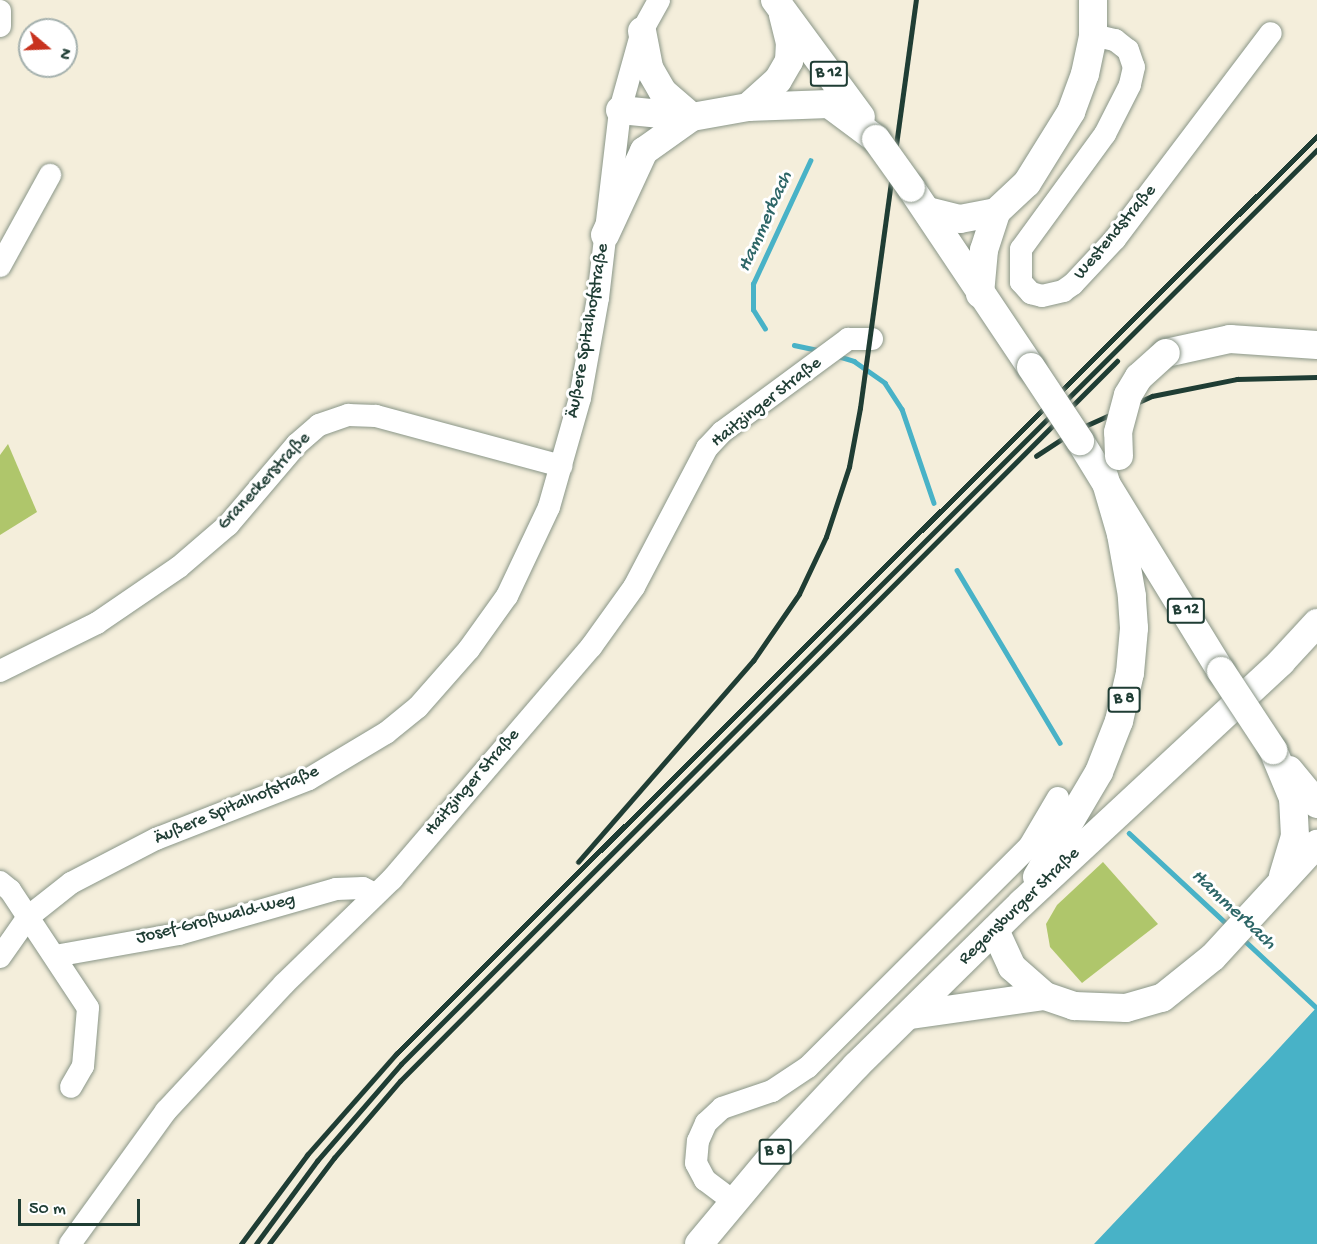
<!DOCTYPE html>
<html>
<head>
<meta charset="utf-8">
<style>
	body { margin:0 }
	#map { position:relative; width:1317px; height:1244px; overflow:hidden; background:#f4eedb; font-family:"Gochi Hand",sans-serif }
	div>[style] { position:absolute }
	.green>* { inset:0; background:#afc66b }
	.water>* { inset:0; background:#48b2c7 }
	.stream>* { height:4.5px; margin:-2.25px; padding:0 2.25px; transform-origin:2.25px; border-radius:2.25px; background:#48b2c7 }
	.roads { filter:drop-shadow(0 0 2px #8a9688) drop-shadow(0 0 2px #8a9688) }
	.minor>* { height:22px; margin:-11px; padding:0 11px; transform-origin:11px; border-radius:11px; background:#fff }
	.major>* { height:28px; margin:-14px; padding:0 14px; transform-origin:14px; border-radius:14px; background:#fff }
	.rail>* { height:4.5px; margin:-2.25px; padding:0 2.25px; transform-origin:2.25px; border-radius:2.25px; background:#1f3d34 }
	.bridges { filter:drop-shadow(0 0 2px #8a9688) drop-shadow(0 0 2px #8a9688) }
	.major-bridge>* { height:28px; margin:-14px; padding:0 14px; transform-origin:14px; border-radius:14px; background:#fff }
	span { translate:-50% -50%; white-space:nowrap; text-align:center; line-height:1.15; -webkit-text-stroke:6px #fff; paint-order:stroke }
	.shield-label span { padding:2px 4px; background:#fff; border:2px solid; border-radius:4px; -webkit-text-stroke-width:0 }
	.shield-label { font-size:16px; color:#1f3d34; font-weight:700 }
	.street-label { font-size:18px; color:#1f3d34 }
	.water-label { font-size:20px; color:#2d6667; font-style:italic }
	.north { position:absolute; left:18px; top:18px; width:60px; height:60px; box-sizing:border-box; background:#fff; border:2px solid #a5b1ae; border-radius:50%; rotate:109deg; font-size:16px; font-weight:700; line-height:24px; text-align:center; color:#1f3d34 }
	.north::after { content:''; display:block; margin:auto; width:21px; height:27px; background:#c8321e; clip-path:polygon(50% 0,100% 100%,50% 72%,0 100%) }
	.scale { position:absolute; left:18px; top:1199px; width:122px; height:27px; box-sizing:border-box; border:3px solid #1f3d34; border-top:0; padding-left:8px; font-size:18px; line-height:21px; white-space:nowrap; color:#1f3d34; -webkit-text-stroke:4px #fff; paint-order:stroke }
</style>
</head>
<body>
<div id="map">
	<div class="green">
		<i style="clip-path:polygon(8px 444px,37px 512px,0 535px,0 455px)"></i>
		<i style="clip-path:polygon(1103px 862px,1158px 924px,1082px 983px,1050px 947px,1046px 924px,1057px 905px)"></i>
	</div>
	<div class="water">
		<i style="clip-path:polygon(1317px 1007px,1317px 1244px,1094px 1244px,1270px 1058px)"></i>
	</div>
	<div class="stream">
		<i style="left:765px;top:329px;width:22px;rotate:-122deg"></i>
		<i style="left:753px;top:310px;width:26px;rotate:-90deg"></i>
		<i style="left:753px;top:284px;width:136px;rotate:-65.1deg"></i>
		<i style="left:794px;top:345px;width:25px;rotate:12deg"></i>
		<i style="left:838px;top:356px;width:17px;rotate:17deg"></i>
		<i style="left:854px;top:361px;width:38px;rotate:35deg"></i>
		<i style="left:885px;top:383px;width:31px;rotate:57deg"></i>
		<i style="left:902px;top:409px;width:99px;rotate:71.2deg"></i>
		<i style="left:957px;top:570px;width:201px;rotate:59.2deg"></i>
		<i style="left:1129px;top:833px;width:135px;rotate:42.9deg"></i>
		<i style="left:1243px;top:939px;width:101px;rotate:43deg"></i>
	</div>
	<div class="roads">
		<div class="minor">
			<i style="left:0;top:11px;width:15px;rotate:90deg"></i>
			<i style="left:1093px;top:35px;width:23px;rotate:13deg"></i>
			<i style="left:1115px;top:40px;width:16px;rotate:38deg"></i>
			<i style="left:1128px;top:50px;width:18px;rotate:71deg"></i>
			<i style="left:1134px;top:67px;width:18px;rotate:103deg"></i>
			<i style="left:1130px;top:85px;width:55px;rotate:117deg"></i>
			<i style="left:1105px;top:134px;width:142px;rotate:126.1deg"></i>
			<i style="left:1021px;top:249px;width:33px;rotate:90deg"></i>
			<i style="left:1021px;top:282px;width:15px;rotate:48deg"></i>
			<i style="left:1031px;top:293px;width:11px;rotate:15deg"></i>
			<i style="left:1042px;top:296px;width:22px;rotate:-13deg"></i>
			<i style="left:1063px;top:291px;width:12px;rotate:-35deg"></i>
			<i style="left:1073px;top:284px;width:62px;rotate:-47deg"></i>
			<i style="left:1115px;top:239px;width:258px;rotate:-52.9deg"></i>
			<i style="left:0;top:266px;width:104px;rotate:-61.2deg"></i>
			<i style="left:0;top:671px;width:108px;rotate:-26.3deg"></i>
			<i style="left:97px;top:623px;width:99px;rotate:-34.3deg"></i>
			<i style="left:179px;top:567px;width:65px;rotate:-40.6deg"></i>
			<i style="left:228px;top:525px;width:106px;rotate:-49.6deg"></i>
			<i style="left:297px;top:444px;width:29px;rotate:-41deg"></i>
			<i style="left:319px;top:425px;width:31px;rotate:-19deg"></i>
			<i style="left:348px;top:415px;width:28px;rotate:2deg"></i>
			<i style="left:376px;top:416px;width:192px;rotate:15.1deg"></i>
			<i style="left:0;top:882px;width:13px;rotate:39deg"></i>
			<i style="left:10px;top:890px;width:141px;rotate:56.5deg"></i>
			<i style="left:88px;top:1008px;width:58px;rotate:94.9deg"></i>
			<i style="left:83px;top:1066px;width:24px;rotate:120deg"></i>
			<i style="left:55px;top:956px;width:126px;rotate:-10.1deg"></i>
			<i style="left:179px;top:934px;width:163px;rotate:-16deg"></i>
			<i style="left:336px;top:889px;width:27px;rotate:-2deg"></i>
			<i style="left:363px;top:888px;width:13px;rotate:27deg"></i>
			<i style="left:0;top:957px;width:49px;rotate:-55deg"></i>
			<i style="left:28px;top:917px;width:55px;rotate:-38.3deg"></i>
			<i style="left:71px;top:883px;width:96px;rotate:-27.4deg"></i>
			<i style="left:156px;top:839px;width:164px;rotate:-21.4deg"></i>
			<i style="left:309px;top:779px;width:90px;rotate:-30.9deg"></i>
			<i style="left:386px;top:733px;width:41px;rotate:-39.1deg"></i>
			<i style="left:418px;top:707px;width:77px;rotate:-48.7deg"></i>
			<i style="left:469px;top:649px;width:65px;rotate:-54.4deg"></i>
			<i style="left:507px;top:596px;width:98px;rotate:-64.7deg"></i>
			<i style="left:549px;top:507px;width:113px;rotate:-74.1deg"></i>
			<i style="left:580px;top:398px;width:102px;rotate:-79.8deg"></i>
			<i style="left:598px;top:298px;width:189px;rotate:-83.3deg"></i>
			<i style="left:620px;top:110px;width:82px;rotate:-74.4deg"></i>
			<i style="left:642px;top:31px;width:35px;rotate:-61deg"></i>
			<i style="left:733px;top:1201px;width:35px;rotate:-143deg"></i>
			<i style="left:705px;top:1180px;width:19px;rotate:-118deg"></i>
			<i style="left:696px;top:1163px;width:22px;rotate:-85deg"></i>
			<i style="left:698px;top:1141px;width:20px;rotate:-66deg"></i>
			<i style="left:706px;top:1123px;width:22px;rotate:-43deg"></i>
			<i style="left:722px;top:1108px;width:53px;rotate:-18.8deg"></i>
			<i style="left:772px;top:1091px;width:43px;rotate:-33.7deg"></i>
			<i style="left:808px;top:1067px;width:312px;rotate:-44.9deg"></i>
			<i style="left:1029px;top:847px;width:57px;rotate:-59.4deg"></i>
			<i style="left:70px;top:1244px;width:164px;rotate:-54.2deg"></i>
			<i style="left:166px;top:1111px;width:173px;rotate:-47.1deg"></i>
			<i style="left:284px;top:984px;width:151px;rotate:-44.2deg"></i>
			<i style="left:392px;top:879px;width:306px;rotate:-49.4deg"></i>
			<i style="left:591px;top:647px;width:74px;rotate:-54.4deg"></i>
			<i style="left:634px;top:587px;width:157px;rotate:-62.3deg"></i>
			<i style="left:707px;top:448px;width:22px;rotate:-47deg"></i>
			<i style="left:722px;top:432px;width:157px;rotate:-36.4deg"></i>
			<i style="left:848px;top:339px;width:24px"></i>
		</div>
		<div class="major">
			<i style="left:775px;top:0;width:145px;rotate:53.7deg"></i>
			<i style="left:642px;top:31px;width:38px;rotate:79deg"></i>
			<i style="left:649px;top:68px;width:28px;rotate:60deg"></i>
			<i style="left:663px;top:92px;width:38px;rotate:41deg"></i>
			<i style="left:748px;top:107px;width:40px;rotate:-42deg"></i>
			<i style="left:778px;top:80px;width:22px;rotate:-60deg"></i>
			<i style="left:789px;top:61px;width:18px;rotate:-87deg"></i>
			<i style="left:790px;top:43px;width:29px;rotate:-104deg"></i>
			<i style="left:620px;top:110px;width:72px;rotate:5.6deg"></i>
			<i style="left:692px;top:117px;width:57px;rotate:-10.1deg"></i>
			<i style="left:748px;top:107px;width:81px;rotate:-2.1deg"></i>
			<i style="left:829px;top:104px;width:59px;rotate:36.7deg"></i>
			<i style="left:911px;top:188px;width:216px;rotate:56.2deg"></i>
			<i style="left:928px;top:211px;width:33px;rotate:14deg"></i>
			<i style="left:960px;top:219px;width:37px;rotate:-11deg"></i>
			<i style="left:605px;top:235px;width:93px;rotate:-65.1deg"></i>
			<i style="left:644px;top:151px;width:59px;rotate:-35.3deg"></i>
			<i style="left:980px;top:294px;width:44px;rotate:-84.8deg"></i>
			<i style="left:984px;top:250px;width:40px;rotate:-72deg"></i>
			<i style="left:996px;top:212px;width:42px;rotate:-43.1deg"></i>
			<i style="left:1027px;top:183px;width:84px;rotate:-58.2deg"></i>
			<i style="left:1071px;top:112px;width:40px;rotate:-69.8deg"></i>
			<i style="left:1085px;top:74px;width:40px;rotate:-78deg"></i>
			<i style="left:1093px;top:35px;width:35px;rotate:-90deg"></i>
			<i style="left:1166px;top:353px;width:66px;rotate:-12.3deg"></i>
			<i style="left:1230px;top:339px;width:87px;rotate:3.9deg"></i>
			<i style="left:1080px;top:441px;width:270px;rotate:58.5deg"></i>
			<i style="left:1273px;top:750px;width:52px;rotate:67.4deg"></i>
			<i style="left:1293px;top:798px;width:38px;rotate:87deg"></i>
			<i style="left:1295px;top:836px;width:42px;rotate:106.7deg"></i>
			<i style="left:1289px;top:770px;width:44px;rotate:50.5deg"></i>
			<i style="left:1037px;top:877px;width:122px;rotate:-59.4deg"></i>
			<i style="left:1099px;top:772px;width:55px;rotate:-68.6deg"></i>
			<i style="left:1119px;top:721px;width:49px;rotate:-77.1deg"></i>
			<i style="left:1130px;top:673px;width:45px;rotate:-84.9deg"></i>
			<i style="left:1134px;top:628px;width:32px;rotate:-94deg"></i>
			<i style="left:1132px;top:596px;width:63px;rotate:-100.1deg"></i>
			<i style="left:1121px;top:534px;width:60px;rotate:-106.3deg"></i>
			<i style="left:995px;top:930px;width:41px;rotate:65.3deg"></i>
			<i style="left:1012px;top:967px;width:44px;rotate:41.3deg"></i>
			<i style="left:1045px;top:996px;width:31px;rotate:19deg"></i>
			<i style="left:1074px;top:1006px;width:52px;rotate:2.2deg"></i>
			<i style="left:1126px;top:1008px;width:37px;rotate:-16deg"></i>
			<i style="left:1162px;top:998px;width:65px;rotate:-38.8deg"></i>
			<i style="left:1213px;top:957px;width:154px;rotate:-47.4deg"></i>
			<i style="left:911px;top:1015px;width:135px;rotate:-8.1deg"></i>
			<i style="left:699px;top:1244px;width:126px;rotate:-50.1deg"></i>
			<i style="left:780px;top:1147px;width:111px;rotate:-46.8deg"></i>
			<i style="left:856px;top:1066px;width:233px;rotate:-44.5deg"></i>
			<i style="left:1022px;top:903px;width:354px;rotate:-42.9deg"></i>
			<i style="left:1281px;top:662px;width:53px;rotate:-47.3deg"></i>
		</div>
	</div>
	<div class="rail">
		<i style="left:1036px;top:456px;width:45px;rotate:-33.3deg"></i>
		<i style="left:1074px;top:431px;width:85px;rotate:-24.2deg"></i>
		<i style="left:1152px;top:396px;width:87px;rotate:-11.3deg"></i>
		<i style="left:1237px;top:379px;width:80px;rotate:-1.4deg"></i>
		<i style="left:578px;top:862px;width:267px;rotate:-49deg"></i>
		<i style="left:753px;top:661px;width:81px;rotate:-55.5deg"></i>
		<i style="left:799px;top:594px;width:63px;rotate:-64.7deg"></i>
		<i style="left:826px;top:537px;width:74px;rotate:-71.8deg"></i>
		<i style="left:849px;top:467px;width:60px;rotate:-79.4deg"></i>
		<i style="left:860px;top:408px;width:412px;rotate:-82.2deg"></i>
		<i style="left:241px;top:1244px;width:111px;rotate:-53.4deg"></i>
		<i style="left:307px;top:1155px;width:135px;rotate:-48.6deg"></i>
		<i style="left:396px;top:1054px;width:1300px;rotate:-44.91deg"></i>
		<i style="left:256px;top:1244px;width:103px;rotate:-53.7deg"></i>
		<i style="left:317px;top:1161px;width:128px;rotate:-49.1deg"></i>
		<i style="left:401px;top:1064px;width:1294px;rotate:-44.94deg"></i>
		<i style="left:269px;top:1244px;width:108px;rotate:-52.9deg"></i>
		<i style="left:334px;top:1158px;width:101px;rotate:-49.4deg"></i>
		<i style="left:400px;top:1081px;width:1016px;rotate:-45.12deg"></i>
	</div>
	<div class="bridges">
		<div class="major-bridge">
			<i style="left:876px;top:139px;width:60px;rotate:54.5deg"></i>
			<i style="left:1031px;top:367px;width:89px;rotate:56.5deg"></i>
			<i style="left:1119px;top:456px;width:24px;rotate:-92deg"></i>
			<i style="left:1118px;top:432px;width:38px;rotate:-75deg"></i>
			<i style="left:1128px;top:395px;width:21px;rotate:-59deg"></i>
			<i style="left:1139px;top:377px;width:36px;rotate:-42deg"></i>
			<i style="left:1221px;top:671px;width:95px;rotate:56.6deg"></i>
		</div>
	</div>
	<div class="shield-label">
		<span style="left:829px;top:74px">B 12</span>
		<span style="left:1186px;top:611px">B 12</span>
		<span style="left:1124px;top:700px">B 8</span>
		<span style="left:775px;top:1152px">B 8</span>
	</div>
	<div class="street-label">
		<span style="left:1116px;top:233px;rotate:-50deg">Westendstraße</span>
		<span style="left:589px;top:331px;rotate:-80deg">Äußere Spitalhofstraße</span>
		<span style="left:767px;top:403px;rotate:-38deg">Haitzinger Straße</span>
		<span style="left:265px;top:482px;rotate:-47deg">Graneckerstraße</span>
		<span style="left:473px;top:783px;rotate:-49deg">Haitzinger Straße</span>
		<span style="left:237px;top:806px;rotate:-23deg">Äußere Spitalhofstraße</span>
		<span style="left:1020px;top:907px;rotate:-44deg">Regensburger Straße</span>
		<span style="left:216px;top:920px;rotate:-14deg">Josef-Großwald-Weg</span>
	</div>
	<div class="water-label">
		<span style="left:766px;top:222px;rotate:-66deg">Hammerbach</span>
		<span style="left:1233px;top:910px;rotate:43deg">Hammerbach</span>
	</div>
	<div class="north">N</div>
	<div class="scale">50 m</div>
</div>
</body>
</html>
